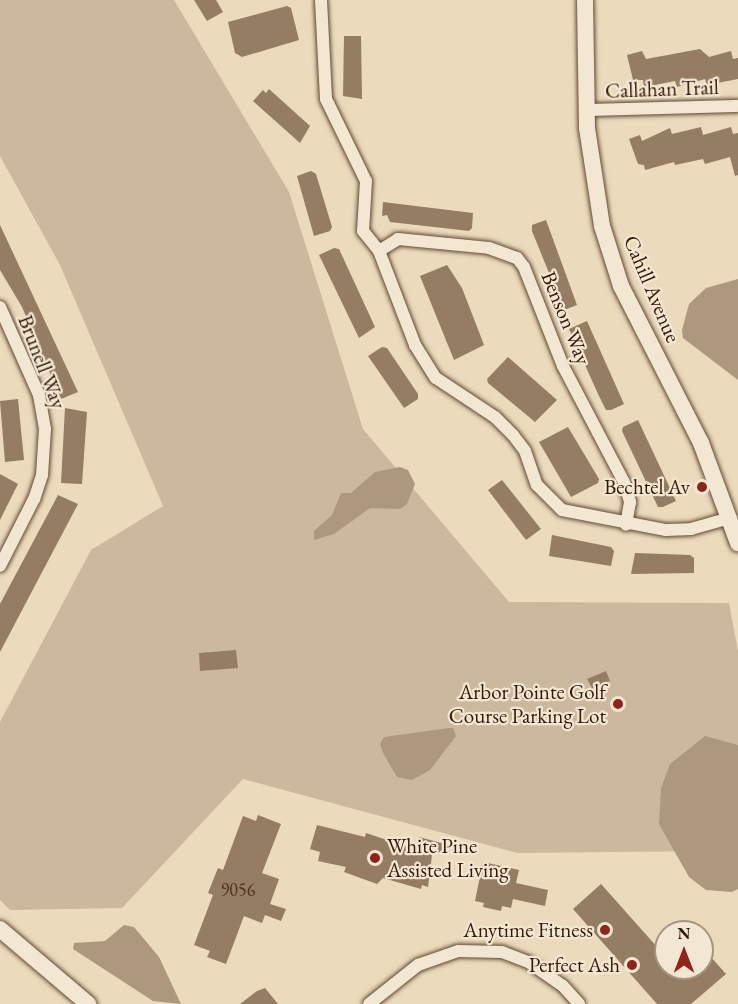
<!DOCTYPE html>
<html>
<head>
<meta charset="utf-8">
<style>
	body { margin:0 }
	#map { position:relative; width:738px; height:1004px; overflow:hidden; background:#ebdabc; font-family:"EB Garamond",serif }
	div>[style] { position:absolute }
	.green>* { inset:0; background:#ccb99d }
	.water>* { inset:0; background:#ad987d }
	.building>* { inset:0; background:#947d63 }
	.roads { filter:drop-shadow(0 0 2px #624831) drop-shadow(0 0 2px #624831) }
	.minor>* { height:12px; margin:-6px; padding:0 6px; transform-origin:6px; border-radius:6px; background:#f2e7d3 }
	.tertiary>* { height:16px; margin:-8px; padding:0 8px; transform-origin:8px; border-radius:8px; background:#f2e7d3 }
	.dots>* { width:16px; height:16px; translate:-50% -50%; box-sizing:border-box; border:3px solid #f2e7d3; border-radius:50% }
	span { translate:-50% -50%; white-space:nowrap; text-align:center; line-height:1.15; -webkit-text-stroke:4.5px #f2e7d3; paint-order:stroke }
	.number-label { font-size:18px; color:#4d311b }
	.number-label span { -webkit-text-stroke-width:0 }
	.street-label { font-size:21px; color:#351803 }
	.poi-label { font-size:21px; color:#351803 }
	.right { translate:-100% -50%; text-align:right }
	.left { translate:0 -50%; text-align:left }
	.north { position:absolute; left:654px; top:920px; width:60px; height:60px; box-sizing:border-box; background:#f2e7d3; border:2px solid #a69480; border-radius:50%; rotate:0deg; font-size:16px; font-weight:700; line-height:24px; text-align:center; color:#351803 }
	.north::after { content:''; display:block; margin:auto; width:21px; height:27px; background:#8f2418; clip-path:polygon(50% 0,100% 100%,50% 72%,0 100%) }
</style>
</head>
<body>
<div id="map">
	<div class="green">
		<i style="clip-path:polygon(0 0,174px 0,289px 192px,363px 429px,509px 602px,729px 603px,738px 651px,738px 828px,707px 851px,517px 853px,243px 779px,122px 908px,10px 910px,0 900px,0 722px,91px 550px,163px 506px,60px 265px,0 156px)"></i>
	</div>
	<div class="water">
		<i style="clip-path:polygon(738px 279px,738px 380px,683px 338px,682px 330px,689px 304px,706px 288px)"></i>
		<i style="clip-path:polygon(400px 467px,408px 470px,415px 484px,407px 504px,400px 509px,370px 508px,334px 534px,314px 540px,314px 531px,332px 515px,341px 493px,351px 493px,375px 472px)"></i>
		<i style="clip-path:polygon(449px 728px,453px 728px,456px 736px,430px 770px,412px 780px,397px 777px,383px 753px,380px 744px,384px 737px)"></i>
		<i style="clip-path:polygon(705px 736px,738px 745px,738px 889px,732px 892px,706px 890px,689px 877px,659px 824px,661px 788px,670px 764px)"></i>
		<i style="clip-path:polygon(124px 925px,134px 927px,159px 957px,181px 1004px,153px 1001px,73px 949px,74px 943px,105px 941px)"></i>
	</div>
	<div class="building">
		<i style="clip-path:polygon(194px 0,216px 0,223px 12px,207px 21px)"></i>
		<i style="clip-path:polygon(287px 6px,291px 8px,299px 40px,242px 57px,235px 53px,228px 22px)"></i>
		<i style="clip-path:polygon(344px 36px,361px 36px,362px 99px,343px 96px)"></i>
		<i style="clip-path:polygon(700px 49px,709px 57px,731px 51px,733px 59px,738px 58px,738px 79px,707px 85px,705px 79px,677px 87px,675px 81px,644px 87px,643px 80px,633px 80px,627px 55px,642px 51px,646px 59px)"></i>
		<i style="clip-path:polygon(269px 89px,310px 126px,300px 143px,253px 101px,263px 90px,266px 93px)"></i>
		<i style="clip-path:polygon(701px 127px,703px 135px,731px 127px,733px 134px,738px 133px,738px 175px,735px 176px,730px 157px,705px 164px,703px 159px,675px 165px,674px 162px,645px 170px,644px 165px,638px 164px,629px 139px,640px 135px,642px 141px,670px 128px,672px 134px)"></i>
		<i style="clip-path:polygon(311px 171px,316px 174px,332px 227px,330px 231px,314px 236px,297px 176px)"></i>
		<i style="clip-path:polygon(383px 202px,473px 213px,472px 228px,469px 231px,390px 222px,387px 215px,382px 216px)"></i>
		<i style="clip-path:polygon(546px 220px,577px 305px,564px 310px,532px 231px,532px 225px)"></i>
		<i style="clip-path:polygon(0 225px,78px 392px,61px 399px,22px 307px,0 270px)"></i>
		<i style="clip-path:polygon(334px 248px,339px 249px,375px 327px,359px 338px,319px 255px)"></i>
		<i style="clip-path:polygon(447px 265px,462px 288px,484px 345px,454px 360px,420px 276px)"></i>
		<i style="clip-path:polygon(587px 321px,624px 404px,611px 410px,606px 410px,598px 394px,569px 329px)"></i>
		<i style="clip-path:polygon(382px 347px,387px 348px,418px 394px,418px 399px,404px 408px,368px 356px)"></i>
		<i style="clip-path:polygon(508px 357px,557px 400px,535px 422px,488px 383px,487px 379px)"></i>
		<i style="clip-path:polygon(18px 399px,24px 460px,5px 462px,0 401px)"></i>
		<i style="clip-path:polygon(65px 408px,87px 412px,82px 484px,61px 483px)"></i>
		<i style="clip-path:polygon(638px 420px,676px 501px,663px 507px,658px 507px,622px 431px,623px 427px)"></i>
		<i style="clip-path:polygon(568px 427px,599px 479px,598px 483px,571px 497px,539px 442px)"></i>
		<i style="clip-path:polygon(0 474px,18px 484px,0 520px)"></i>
		<i style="clip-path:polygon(502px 480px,541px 529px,526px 540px,488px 490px)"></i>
		<i style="clip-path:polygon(58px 495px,78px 504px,0 652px,0 604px)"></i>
		<i style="clip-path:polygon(552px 535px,611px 547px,614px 551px,611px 566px,549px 556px)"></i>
		<i style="clip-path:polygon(635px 553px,690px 555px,694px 558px,694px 573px,631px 574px)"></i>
		<i style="clip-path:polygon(236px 650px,238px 668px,200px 671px,199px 653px)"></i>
		<i style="clip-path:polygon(606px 671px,610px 681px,592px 688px,587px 679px)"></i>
		<i style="clip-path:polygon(258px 815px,281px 824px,262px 873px,279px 879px,270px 904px,286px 909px,281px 921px,265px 915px,262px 923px,244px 916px,226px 964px,207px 957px,210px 951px,194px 945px,213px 895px,208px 893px,218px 868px,223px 870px,243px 816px,256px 821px)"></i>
		<i style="clip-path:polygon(317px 825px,365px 837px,366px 833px,432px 855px,428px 887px,422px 885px,421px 889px,383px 878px,377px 884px,344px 872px,346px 867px,318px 861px,320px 852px,310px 849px)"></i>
		<i style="clip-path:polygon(419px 837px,445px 844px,442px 853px,416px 845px)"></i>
		<i style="clip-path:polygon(483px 862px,519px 870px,516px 883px,548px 890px,545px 906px,513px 899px,511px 908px,502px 906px,501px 911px,483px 907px,484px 903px,475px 901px)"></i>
		<i style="clip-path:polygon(601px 884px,666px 957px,666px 968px,702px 968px,702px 947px,726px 974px,691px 1004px,657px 1004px,573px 909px)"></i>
		<i style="clip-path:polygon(265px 988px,278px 1004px,240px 1004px,257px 991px)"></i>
	</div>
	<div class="roads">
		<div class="minor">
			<i style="left:321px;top:0;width:99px;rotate:87.1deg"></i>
			<i style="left:326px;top:99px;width:91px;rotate:64deg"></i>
			<i style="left:366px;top:181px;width:50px;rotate:93.4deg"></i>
			<i style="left:363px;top:231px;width:26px;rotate:51deg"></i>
			<i style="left:379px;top:251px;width:101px;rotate:69deg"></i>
			<i style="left:415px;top:345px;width:39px;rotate:58deg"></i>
			<i style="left:436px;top:378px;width:71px;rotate:33.5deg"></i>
			<i style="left:495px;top:417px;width:25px;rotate:45deg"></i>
			<i style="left:513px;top:435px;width:20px;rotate:53deg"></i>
			<i style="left:525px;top:451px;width:36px;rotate:71deg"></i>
			<i style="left:537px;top:485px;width:35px;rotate:45deg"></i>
			<i style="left:562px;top:510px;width:106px;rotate:10.9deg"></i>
			<i style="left:666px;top:530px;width:25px;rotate:-2deg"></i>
			<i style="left:691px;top:529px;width:41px;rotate:-15.8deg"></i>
			<i style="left:586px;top:110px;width:152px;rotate:-1.5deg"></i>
			<i style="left:379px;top:251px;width:22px;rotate:-32deg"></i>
			<i style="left:398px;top:239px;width:91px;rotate:5.6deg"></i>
			<i style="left:489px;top:248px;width:30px;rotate:20deg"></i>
			<i style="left:517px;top:258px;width:11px;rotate:52deg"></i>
			<i style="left:524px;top:267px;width:106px;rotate:68.5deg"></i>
			<i style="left:563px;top:366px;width:131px;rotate:62.3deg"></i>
			<i style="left:624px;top:482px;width:21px;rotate:73deg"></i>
			<i style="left:630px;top:502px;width:23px;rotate:100deg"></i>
			<i style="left:0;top:307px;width:96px;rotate:66.1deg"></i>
			<i style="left:39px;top:395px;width:35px;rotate:80deg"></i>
			<i style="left:45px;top:429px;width:46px;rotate:93.7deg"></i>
			<i style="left:42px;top:475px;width:25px;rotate:108deg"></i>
			<i style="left:34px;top:499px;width:75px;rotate:116.9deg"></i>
			<i style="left:369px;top:1004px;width:63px;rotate:-38.5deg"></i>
			<i style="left:418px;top:965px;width:42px;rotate:-19.3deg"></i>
			<i style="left:458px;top:951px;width:44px;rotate:1.3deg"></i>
			<i style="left:502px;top:952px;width:30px;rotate:21deg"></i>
			<i style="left:530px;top:963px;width:40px;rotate:34.9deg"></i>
			<i style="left:563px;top:986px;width:24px;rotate:48deg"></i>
		</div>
		<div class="tertiary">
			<i style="left:585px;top:0;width:128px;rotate:89.1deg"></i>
			<i style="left:587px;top:128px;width:99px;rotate:81.3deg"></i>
			<i style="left:602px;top:226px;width:63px;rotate:72.4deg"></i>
			<i style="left:621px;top:286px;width:176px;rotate:63deg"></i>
			<i style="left:701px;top:443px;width:107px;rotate:69.7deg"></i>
			<i style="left:0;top:929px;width:116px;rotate:40.4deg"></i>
		</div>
	</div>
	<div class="dots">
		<i style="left:702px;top:487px;background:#8f2418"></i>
		<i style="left:618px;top:704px;background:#8f2418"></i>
		<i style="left:375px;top:858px;background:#8f2418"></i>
		<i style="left:605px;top:930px;background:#8f2418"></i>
		<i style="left:632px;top:965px;background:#8f2418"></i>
	</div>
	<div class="number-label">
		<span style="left:238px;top:890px">9056</span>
	</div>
	<div class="street-label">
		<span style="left:662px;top:89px;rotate:-2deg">Callahan Trail</span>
		<span style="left:652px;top:289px;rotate:67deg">Cahill Avenue</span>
		<span style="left:566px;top:318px;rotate:68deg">Benson Way</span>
		<span style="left:42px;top:362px;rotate:69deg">Brunell Way</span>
	</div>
	<div class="poi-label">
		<span class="right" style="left:690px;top:487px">Bechtel Av</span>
		<span class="right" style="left:606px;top:704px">Arbor Pointe Golf<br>Course Parking Lot</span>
		<span class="left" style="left:387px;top:858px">White Pine<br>Assisted Living</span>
		<span class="right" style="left:593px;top:930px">Anytime Fitness</span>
		<span class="right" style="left:620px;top:965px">Perfect Ash</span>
	</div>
	<div class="north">N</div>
</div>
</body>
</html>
